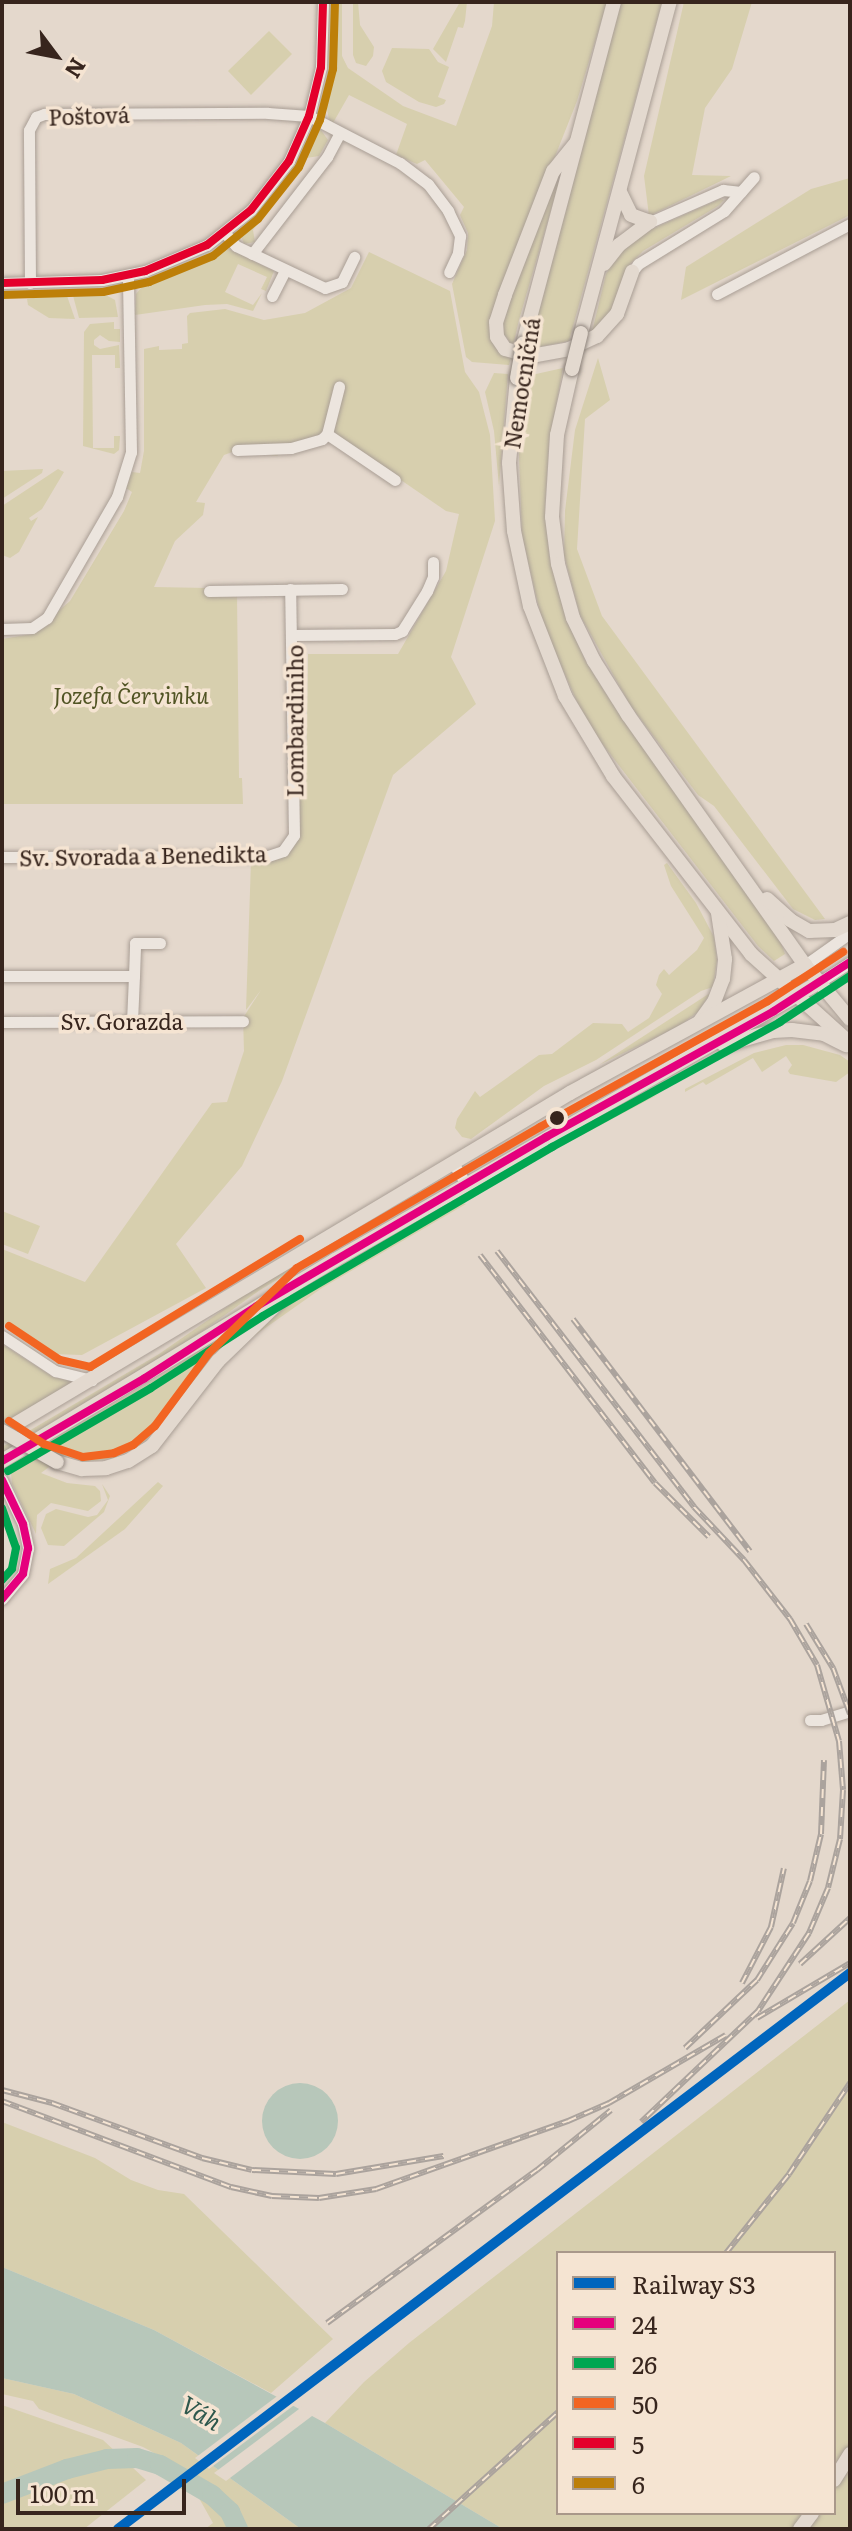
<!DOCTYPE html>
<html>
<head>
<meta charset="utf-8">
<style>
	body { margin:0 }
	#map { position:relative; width:852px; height:2531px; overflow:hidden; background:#e4d8cc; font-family:Literata,serif }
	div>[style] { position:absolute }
	.green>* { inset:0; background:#d7cfae }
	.water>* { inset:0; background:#b7c7ba }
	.round { border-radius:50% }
	.pier>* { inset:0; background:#e4d8cc }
	.river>* { height:20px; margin:-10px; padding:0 10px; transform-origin:10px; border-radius:10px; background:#b7c7ba }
	.roads { filter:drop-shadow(0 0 2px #a99e95) drop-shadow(0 0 2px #a99e95) }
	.minor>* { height:11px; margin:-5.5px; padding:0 5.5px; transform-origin:5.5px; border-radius:5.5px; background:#ece5de }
	.major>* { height:14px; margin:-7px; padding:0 7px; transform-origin:7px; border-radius:7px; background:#e3d9cf }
	.rail>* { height:6px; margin-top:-3px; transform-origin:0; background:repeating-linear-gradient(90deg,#f5e4d2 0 9px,#aba39d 0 18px); box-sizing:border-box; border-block:2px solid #aba39d }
	.bridges { filter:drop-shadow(0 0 2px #8e847c) drop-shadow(0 0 2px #8e847c) }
	.major-bridge>* { height:14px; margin:-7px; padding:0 7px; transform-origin:7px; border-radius:7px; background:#e3d9cf }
	.bus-1>* { height:8px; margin:-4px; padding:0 4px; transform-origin:4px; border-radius:4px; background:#e5007d }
	.bus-2>* { height:8px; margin:-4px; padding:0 4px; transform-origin:4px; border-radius:4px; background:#00a651 }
	.bus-3>* { height:8px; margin:-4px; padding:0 4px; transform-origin:4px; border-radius:4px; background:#f26522 }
	.bus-4>* { height:8px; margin:-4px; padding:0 4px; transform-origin:4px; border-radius:4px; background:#e4002b }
	.bus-5>* { height:8px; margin:-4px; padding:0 4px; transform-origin:4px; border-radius:4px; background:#bd7f09 }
	.rail-1>* { height:10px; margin:-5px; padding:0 5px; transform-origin:5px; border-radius:5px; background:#0065bd }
	.dots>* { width:22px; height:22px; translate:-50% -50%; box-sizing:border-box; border:4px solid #f5e4d2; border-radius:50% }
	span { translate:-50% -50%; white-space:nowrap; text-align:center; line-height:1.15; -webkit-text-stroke:7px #f5e4d2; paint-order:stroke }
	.street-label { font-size:22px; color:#37251d }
	.park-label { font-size:22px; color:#515424; font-style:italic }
	.water-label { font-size:24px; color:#2d574c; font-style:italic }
	.frame { position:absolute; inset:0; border:4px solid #37251d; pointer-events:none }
	.legend { position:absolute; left:556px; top:2251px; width:280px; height:264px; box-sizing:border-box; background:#f5e4d2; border:2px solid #a9988a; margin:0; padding:10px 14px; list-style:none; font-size:24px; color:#37251d }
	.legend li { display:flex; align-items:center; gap:16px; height:40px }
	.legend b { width:40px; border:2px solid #a9988a }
	.north { position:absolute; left:16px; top:16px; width:80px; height:80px; -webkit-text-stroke:6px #f5e4d2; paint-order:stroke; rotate:122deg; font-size:22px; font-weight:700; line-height:32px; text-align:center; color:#37251d }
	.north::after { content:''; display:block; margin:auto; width:28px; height:36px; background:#37251d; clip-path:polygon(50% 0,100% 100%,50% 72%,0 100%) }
	.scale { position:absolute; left:16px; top:2479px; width:170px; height:36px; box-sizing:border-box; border:4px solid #37251d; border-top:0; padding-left:10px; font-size:24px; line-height:28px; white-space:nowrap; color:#37251d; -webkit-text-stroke:6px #f5e4d2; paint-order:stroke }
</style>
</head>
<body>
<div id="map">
	<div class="green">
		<i style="clip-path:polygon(329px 2px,342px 2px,342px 56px,348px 68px,403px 106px,456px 126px,492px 26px,494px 2px,607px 2px,577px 101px,491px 318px,501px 352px,511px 358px,509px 365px,472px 362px,466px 357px,452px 284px,467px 250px,468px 233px,460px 215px,464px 207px,425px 160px,417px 164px,396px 155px,407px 124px,349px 95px,333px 123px,329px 120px,326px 103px)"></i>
		<i style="clip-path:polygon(353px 2px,358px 2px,360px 25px,374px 47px,373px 56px,366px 66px,356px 63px,353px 55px)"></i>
		<i style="clip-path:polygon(460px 2px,467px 2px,465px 21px,463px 28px,458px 27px,446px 62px,433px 49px)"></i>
		<i style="clip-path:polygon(621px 2px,662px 2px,569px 341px,529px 349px)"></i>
		<i style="clip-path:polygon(684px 2px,752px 2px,732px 69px,705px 108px,692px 175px,731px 176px,649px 216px,644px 176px)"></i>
		<i style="clip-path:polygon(269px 31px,292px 54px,251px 95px,228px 71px)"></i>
		<i style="clip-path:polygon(392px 48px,429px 49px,438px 62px,449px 67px,438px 97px,446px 100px,444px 104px,436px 107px,419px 102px,386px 82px,382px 71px)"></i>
		<i style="clip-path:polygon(321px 130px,328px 140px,319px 156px,306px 158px,253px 230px,255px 242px,244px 244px,239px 231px,279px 187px,312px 132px)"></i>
		<i style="clip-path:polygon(566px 158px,519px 320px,513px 346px,503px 333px,502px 319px)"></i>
		<i style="clip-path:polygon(850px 178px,850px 215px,681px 300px,686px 267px,811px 189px)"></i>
		<i style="clip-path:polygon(720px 199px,724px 200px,718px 206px,643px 251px,630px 264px,613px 308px,592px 332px,606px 274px,622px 248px,650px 230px)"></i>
		<i style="clip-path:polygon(219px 249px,229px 249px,274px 271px,266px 291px,261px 289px,267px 277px,238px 264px,225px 292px,253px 305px,262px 293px,253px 311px,227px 304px,205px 305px,135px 315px,136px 294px,145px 283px)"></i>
		<i style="clip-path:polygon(369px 252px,450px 291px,465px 372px,479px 392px,490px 435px,495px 521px,451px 657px,476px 704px,393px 775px,282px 1081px,242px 1166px,176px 1244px,206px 1288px,82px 1355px,52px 1354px,2px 1323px,2px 1249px,85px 1282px,212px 1103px,227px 1102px,244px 1051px,243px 1018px,261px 990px,246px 1010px,251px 861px,290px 847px,298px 788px,306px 787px,308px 654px,398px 654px,446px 571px,459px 514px,446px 511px,331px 432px,291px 444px,277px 456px,235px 451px,224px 455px,196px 502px,205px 503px,203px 515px,175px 541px,154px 587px,208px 588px,237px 593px,239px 778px,242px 778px,243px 804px,2px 804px,2px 639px,32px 634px,70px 601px,124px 511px,132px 492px,126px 488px,132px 472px,140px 473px,144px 451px,144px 349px,159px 346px,159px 350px,182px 349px,182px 344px,188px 343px,187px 316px,190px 313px,225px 309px,264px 320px,305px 313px,351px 288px)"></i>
		<i style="clip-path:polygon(72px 292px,102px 293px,115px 300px,118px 317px,79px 318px)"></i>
		<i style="clip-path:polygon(66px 293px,75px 319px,49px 318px,28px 305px,27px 299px)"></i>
		<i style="clip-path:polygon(114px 322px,114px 329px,120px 329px,120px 342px,109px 341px,100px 335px,94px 340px,94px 345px,100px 349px,119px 345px,120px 368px,115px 368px,115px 355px,92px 355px,93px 448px,114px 448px,114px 436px,120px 436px,119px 450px,114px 454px,83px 446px,84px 332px,90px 324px)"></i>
		<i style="clip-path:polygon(598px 358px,610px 400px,585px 419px,577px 549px,602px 616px,825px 919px,815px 920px,793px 909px,714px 806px,698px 795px,630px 705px,580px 615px,564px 555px,565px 511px,575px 430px)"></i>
		<i style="clip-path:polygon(563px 368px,549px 444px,545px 507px,550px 562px,567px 620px,585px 660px,610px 700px,780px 940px,785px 954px,774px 961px,758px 946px,587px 724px,543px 625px,522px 536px,518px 430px,527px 376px)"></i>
		<i style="clip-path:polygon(494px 373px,508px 374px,499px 486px,494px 431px,485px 392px)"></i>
		<i style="clip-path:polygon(43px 469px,42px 473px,2px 499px,2px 471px)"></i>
		<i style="clip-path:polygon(58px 469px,64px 472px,42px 509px,29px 518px,31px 521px,38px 517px,19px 552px,10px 558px,2px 555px,2px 506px)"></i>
		<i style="clip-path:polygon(667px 863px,696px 903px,714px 937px,717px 960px,713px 987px,701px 991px,596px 1060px,544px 1086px,471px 1139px,462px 1137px,455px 1128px,457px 1119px,475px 1091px,480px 1097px,539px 1055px,552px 1054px,593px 1023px,622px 1024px,628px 1032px,649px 1018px,662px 994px,656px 985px,659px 975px,664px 969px,669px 975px,697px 950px,704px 938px,671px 886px,664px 865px)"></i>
		<i style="clip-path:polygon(710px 993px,699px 1011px,679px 1026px,599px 1065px)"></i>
		<i style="clip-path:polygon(786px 1045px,803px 1045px,840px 1055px,850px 1062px,850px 1072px,836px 1082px,790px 1074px,788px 1071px,792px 1065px,786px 1056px,762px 1072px,753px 1058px,706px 1085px,703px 1082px,685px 1092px,685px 1089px,754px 1053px)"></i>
		<i style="clip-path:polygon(661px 1093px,507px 1175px,500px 1174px,590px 1125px)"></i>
		<i style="clip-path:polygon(453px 1201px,466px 1204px,322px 1288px,247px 1341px,293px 1300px)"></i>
		<i style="clip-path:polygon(2px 1211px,40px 1226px,28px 1254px,2px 1244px)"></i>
		<i style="clip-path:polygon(314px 1252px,316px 1256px,260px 1290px,165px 1358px,2px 1453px,2px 1447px,159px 1354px,257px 1286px)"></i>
		<i style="clip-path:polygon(244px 1321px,142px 1445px,111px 1459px,83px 1462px,65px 1455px,41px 1473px,67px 1483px,95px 1486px,100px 1491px,101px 1501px,88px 1511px,51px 1503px,37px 1515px,36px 1534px,12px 1484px,11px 1473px,17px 1461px,159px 1377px)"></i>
		<i style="clip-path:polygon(2px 1344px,53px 1377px,73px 1382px,2px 1424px)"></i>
		<i style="clip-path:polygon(158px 1482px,163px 1486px,125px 1529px,48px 1584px,50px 1569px,76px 1558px)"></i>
		<i style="clip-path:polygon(102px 1484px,110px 1496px,104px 1512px,64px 1546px,48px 1545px,41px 1528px,46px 1514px,56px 1509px,88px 1517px,97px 1515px,108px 1500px)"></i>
		<i style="clip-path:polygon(evenodd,850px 2000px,850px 2529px,503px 2529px,325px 2423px,364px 2382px,409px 2343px,850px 2000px,558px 2253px,834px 2253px,834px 2513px,558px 2513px,558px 2253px)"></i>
		<i style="clip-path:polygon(2px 2122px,95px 2158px,131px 2180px,158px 2190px,184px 2194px,333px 2339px,271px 2393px,154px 2330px,2px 2267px)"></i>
		<i style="clip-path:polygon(2px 2378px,74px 2394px,181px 2443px,301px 2529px,205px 2529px,213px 2523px,182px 2468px,143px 2447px,39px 2409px,33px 2401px,2px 2394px)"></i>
		<i style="clip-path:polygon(2px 2405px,103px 2440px,146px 2480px,84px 2529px,2px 2529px)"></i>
	</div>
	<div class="water">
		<i class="round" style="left:262px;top:2083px;width:76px;height:76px"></i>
		<i style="clip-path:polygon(2px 2267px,154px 2330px,325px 2423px,503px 2529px,301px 2529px,181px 2443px,74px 2394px,2px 2378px)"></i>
	</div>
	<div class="pier">
		<i style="clip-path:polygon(280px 2394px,297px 2403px,209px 2469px,195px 2458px)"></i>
		<i style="clip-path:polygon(303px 2406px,316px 2413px,226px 2481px,214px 2473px)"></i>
	</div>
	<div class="river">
		<i style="left:2px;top:2494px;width:70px;rotate:-21deg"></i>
		<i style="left:67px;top:2469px;width:41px;rotate:-14deg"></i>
		<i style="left:107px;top:2459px;width:30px;rotate:-2deg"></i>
		<i style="left:137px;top:2458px;width:24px;rotate:17deg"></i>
		<i style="left:160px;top:2465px;width:60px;rotate:30deg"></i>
		<i style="left:212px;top:2495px;width:25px;rotate:43deg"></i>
		<i style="left:230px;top:2512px;width:19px;rotate:65deg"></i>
	</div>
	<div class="roads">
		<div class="minor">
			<i style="left:650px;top:222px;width:80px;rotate:-23.7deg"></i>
			<i style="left:723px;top:190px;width:18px;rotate:6deg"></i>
			<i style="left:225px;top:233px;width:17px;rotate:50deg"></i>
			<i style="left:236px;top:246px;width:98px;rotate:25.3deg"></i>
			<i style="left:325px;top:288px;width:18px;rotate:-19deg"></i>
			<i style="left:342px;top:282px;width:28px;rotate:-64deg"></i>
			<i style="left:252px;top:254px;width:123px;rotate:-52.3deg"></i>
			<i style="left:327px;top:157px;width:27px;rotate:-62deg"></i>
			<i style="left:632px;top:272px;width:10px;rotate:-53deg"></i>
			<i style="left:638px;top:264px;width:101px;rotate:-31.6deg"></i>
			<i style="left:724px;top:211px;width:45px;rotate:-48.6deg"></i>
			<i style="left:2px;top:283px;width:100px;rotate:-1.7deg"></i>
			<i style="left:102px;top:280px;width:44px;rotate:-11.8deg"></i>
			<i style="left:145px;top:271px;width:67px;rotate:-22.8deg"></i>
			<i style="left:207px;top:245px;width:56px;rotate:-38.5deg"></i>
			<i style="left:251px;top:210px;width:62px;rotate:-52.2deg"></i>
			<i style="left:289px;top:161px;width:49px;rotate:-66deg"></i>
			<i style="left:309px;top:116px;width:50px;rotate:-76.2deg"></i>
			<i style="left:321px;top:67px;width:65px;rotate:-88.2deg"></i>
			<i style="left:30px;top:283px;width:153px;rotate:-90.4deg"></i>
			<i style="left:29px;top:130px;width:15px;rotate:-62deg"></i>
			<i style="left:36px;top:117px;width:9px;rotate:-21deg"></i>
			<i style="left:44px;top:114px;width:224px;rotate:-0.3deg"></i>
			<i style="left:268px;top:113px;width:41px;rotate:4.2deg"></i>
			<i style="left:309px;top:116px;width:102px;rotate:27.3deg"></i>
			<i style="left:400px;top:163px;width:35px;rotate:37deg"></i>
			<i style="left:428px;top:184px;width:34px;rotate:53deg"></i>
			<i style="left:448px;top:211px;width:28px;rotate:64deg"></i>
			<i style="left:460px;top:236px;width:17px;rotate:97deg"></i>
			<i style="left:458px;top:253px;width:21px;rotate:115deg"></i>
			<i style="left:717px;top:294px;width:150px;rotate:-27.8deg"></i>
			<i style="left:272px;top:296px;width:28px;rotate:-63deg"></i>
			<i style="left:327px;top:434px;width:82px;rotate:34.1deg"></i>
			<i style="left:327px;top:434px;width:49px;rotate:-75.7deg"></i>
			<i style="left:237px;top:450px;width:54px;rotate:-2.1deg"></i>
			<i style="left:291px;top:448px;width:32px;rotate:-16deg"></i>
			<i style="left:322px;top:439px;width:7px;rotate:-45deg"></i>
			<i style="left:209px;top:591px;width:133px;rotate:-0.9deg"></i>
			<i style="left:2px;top:629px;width:30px;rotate:-2deg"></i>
			<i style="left:32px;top:628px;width:18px;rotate:-34deg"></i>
			<i style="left:47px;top:618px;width:140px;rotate:-60deg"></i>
			<i style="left:117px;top:497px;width:47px;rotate:-72.7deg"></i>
			<i style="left:131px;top:452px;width:177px;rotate:-91deg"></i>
			<i style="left:293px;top:635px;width:102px;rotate:-0.6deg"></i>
			<i style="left:395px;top:634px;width:8px;rotate:-23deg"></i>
			<i style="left:402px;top:631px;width:47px;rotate:-58deg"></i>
			<i style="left:427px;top:591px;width:15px;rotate:-67deg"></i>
			<i style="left:433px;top:577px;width:15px;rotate:-90deg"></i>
			<i style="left:2px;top:857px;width:266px;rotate:-0.2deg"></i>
			<i style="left:268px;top:856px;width:16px;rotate:-18deg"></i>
			<i style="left:283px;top:851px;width:19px;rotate:-55deg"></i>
			<i style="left:294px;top:835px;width:246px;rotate:-90.9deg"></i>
			<i style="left:805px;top:965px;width:55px;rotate:-35.4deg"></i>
			<i style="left:2px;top:976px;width:132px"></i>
			<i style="left:134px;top:976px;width:46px;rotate:92.5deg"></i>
			<i style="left:134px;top:976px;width:33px;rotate:-88deg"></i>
			<i style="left:135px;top:943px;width:25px"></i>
			<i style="left:818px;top:983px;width:38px;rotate:-33deg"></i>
			<i style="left:2px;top:1022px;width:241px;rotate:-0.2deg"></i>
			<i style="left:453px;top:1163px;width:25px;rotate:58deg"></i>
			<i style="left:2px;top:1336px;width:64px;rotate:33.4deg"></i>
			<i style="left:55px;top:1371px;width:38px;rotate:14deg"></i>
			<i style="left:2px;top:1480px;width:49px;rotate:64.5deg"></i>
			<i style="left:23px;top:1524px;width:25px;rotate:78deg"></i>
			<i style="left:28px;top:1548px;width:26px;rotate:101deg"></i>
			<i style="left:23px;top:1574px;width:33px;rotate:130deg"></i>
			<i style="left:810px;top:1720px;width:11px"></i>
			<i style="left:821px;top:1720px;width:30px;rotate:-17deg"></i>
		</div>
		<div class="major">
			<i style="left:576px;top:143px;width:36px;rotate:129deg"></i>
			<i style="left:553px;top:171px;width:133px;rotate:111.2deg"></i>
			<i style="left:505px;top:295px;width:28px;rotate:108deg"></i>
			<i style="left:496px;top:322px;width:15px;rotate:86deg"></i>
			<i style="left:497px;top:337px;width:14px;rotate:56deg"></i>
			<i style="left:505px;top:349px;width:27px;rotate:15deg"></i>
			<i style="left:531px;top:356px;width:39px;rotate:-10deg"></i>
			<i style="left:569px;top:349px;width:31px;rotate:-25deg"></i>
			<i style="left:597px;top:336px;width:30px;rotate:-48deg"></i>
			<i style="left:617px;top:314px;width:45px;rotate:-70.3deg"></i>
			<i style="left:620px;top:192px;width:25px;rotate:64deg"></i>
			<i style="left:631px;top:215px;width:20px;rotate:20deg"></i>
			<i style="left:604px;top:264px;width:24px;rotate:-52deg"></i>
			<i style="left:619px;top:245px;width:39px;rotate:-37deg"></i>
			<i style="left:581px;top:333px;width:343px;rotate:-75deg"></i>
			<i style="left:523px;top:344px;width:354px;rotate:-75.1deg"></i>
			<i style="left:572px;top:369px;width:68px;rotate:102.8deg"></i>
			<i style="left:557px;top:435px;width:82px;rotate:93.5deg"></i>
			<i style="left:552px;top:517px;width:47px;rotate:82.7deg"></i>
			<i style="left:558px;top:564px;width:56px;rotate:74.5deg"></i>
			<i style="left:573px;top:618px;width:48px;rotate:64deg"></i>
			<i style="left:594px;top:661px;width:64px;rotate:57.8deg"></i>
			<i style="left:628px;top:715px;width:306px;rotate:54.7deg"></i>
			<i style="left:805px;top:965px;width:70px;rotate:50.2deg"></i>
			<i style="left:517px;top:378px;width:85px;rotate:95.4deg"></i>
			<i style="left:509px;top:463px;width:68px;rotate:85.8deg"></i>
			<i style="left:514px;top:531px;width:77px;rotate:78deg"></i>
			<i style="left:530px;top:606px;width:97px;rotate:68.7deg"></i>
			<i style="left:565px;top:696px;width:93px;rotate:59deg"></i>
			<i style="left:613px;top:776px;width:225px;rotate:52.2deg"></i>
			<i style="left:751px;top:954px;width:133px;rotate:42deg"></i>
			<i style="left:767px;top:899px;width:31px;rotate:42deg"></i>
			<i style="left:790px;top:920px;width:22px;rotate:30deg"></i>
			<i style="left:809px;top:931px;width:26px;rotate:-2deg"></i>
			<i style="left:835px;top:930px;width:17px;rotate:-25deg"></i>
			<i style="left:700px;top:1021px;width:24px;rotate:-54deg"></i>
			<i style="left:714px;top:1002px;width:25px;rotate:-69deg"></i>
			<i style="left:723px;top:979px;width:20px;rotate:-84deg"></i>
			<i style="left:725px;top:959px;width:47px;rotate:-98.7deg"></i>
			<i style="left:724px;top:1045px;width:51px;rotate:-15.9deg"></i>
			<i style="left:773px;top:1031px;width:19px;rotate:-3deg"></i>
			<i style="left:792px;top:1030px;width:32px;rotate:7deg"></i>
			<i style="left:824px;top:1034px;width:25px;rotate:27deg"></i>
			<i style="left:2px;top:1432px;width:661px;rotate:-30.83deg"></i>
			<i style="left:570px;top:1093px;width:268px;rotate:-28.6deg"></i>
			<i style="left:2px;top:1461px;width:389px;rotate:-31.1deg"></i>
			<i style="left:335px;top:1260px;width:557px;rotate:-29.83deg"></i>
			<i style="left:57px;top:1462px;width:26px;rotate:16deg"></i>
			<i style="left:82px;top:1469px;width:24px;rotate:-2deg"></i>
			<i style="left:106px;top:1468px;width:23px;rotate:-18deg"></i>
			<i style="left:128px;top:1461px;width:28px;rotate:-32deg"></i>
			<i style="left:152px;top:1446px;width:108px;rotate:-52.2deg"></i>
			<i style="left:218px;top:1361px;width:91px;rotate:-44.1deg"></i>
			<i style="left:834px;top:2480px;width:31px;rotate:-58deg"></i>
			<i style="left:800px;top:2529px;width:20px;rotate:-53deg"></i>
		</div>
	</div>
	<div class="rail">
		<i style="left:497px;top:1251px;width:323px;rotate:52.4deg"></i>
		<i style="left:694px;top:1507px;width:73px;rotate:46.7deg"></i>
		<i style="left:744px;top:1560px;width:75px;rotate:52.1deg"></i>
		<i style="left:790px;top:1619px;width:53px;rotate:59.6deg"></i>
		<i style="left:817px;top:1665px;width:79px;rotate:73.9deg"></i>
		<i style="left:839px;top:1741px;width:49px;rotate:85.3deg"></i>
		<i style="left:843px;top:1790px;width:49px;rotate:93.5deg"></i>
		<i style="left:840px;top:1839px;width:50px;rotate:103.8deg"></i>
		<i style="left:828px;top:1888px;width:49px;rotate:112.9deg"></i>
		<i style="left:809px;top:1933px;width:93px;rotate:123.2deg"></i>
		<i style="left:758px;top:2011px;width:161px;rotate:136.5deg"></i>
		<i style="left:480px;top:1255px;width:287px;rotate:52.5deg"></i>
		<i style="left:655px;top:1483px;width:76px;rotate:45deg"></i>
		<i style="left:573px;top:1319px;width:292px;rotate:52.7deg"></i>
		<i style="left:806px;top:1624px;width:52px;rotate:58.5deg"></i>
		<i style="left:833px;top:1668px;width:49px;rotate:69.7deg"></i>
		<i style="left:800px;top:1964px;width:68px;rotate:-42.6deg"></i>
		<i style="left:742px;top:1983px;width:63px;rotate:-62.6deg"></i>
		<i style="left:771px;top:1927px;width:60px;rotate:-77.6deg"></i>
		<i style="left:757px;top:2018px;width:108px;rotate:-30.6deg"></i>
		<i style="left:685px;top:2048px;width:99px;rotate:-43.4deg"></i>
		<i style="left:757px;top:1980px;width:67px;rotate:-57.7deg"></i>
		<i style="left:793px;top:1923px;width:45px;rotate:-68deg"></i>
		<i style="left:810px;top:1881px;width:48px;rotate:-76.8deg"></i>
		<i style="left:821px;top:1834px;width:74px;rotate:-87.7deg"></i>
		<i style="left:2px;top:2090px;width:52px;rotate:14.6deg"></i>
		<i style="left:52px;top:2103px;width:160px;rotate:20.1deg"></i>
		<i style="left:202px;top:2158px;width:51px;rotate:13.5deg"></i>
		<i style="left:252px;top:2170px;width:84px;rotate:2.7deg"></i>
		<i style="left:336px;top:2174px;width:109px;rotate:-9.5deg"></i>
		<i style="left:2px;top:2101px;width:245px;rotate:20.6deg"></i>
		<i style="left:231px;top:2187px;width:42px;rotate:12.4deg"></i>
		<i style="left:272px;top:2196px;width:47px;rotate:2.4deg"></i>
		<i style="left:319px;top:2198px;width:58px;rotate:-9deg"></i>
		<i style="left:376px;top:2189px;width:204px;rotate:-19.5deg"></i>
		<i style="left:568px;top:2121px;width:45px;rotate:-23.7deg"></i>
		<i style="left:609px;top:2103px;width:135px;rotate:-30.2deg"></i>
		<i style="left:726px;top:2253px;width:101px;rotate:-51.4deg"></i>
		<i style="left:789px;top:2174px;width:110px;rotate:-56.2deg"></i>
		<i style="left:327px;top:2323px;width:260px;rotate:-36.1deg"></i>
		<i style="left:537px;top:2170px;width:95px;rotate:-39deg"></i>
		<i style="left:429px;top:2529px;width:174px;rotate:-42.2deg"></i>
	</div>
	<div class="bridges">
		<div class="major-bridge">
			<i style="left:572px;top:369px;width:37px;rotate:-76deg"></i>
			<i style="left:517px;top:378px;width:35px;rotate:-80deg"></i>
			<i style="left:2px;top:1431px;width:63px;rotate:29.4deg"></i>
		</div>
	</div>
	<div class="bus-1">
		<i style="left:2px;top:1461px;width:165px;rotate:-30.1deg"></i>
		<i style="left:145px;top:1378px;width:133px;rotate:-32.7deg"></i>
		<i style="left:257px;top:1306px;width:335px;rotate:-30.3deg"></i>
		<i style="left:546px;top:1137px;width:260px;rotate:-28.9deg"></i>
		<i style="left:774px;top:1011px;width:90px;rotate:-32.8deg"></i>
		<i style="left:2px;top:1480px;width:49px;rotate:64.5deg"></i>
		<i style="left:23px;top:1524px;width:25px;rotate:78deg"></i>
		<i style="left:28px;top:1548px;width:26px;rotate:101deg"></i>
		<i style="left:23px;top:1574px;width:33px;rotate:130deg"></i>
	</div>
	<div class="bus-2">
		<i style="left:8px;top:1471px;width:165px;rotate:-30.1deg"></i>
		<i style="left:151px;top:1388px;width:133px;rotate:-32.7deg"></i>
		<i style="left:263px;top:1316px;width:335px;rotate:-30.3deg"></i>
		<i style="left:552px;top:1147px;width:260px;rotate:-28.7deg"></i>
		<i style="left:780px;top:1022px;width:84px;rotate:-33.3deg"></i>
		<i style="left:2px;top:1508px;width:42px;rotate:70.7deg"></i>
		<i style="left:16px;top:1548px;width:21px;rotate:101deg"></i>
		<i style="left:12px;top:1569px;width:15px;rotate:132deg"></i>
	</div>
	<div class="bus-3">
		<i style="left:9px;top:1326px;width:61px;rotate:33.7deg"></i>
		<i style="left:60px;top:1360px;width:31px;rotate:13deg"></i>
		<i style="left:90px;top:1367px;width:246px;rotate:-31.4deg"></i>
		<i style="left:9px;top:1421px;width:42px;rotate:33.3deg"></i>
		<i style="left:44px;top:1444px;width:41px;rotate:18.4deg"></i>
		<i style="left:83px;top:1457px;width:31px;rotate:-7deg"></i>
		<i style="left:114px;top:1453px;width:21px;rotate:-23deg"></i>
		<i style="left:133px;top:1445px;width:29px;rotate:-41deg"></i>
		<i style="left:155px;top:1426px;width:91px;rotate:-53.5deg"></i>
		<i style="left:209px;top:1353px;width:122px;rotate:-44deg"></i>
		<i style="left:297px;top:1268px;width:281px;rotate:-30.1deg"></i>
		<i style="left:540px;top:1127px;width:260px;rotate:-28.9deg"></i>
		<i style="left:768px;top:1001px;width:90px;rotate:-33.2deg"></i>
	</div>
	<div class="bus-4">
		<i style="left:2px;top:283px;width:100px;rotate:-1.7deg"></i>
		<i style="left:102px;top:280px;width:44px;rotate:-11.8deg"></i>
		<i style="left:145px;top:271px;width:67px;rotate:-22.8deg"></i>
		<i style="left:207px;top:245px;width:56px;rotate:-38.5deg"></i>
		<i style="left:251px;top:210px;width:62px;rotate:-52.2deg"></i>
		<i style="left:289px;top:161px;width:49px;rotate:-66deg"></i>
		<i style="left:309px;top:116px;width:50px;rotate:-76.2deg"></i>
		<i style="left:321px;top:67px;width:65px;rotate:-88.2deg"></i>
	</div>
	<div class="bus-5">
		<i style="left:2px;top:295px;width:101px;rotate:-1.7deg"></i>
		<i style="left:103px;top:292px;width:47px;rotate:-12.3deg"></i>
		<i style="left:149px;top:282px;width:69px;rotate:-22.1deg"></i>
		<i style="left:213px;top:256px;width:58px;rotate:-39.4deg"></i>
		<i style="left:258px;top:219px;width:66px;rotate:-51.7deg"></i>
		<i style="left:299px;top:167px;width:51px;rotate:-65.9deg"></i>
		<i style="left:320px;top:120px;width:53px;rotate:-75.7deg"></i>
		<i style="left:333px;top:69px;width:67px;rotate:-88.3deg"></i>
	</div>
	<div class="rail-1">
		<i style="left:118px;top:2529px;width:919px;rotate:-37.22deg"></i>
	</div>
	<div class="dots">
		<i style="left:557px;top:1118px;background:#37251d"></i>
	</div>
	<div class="street-label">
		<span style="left:89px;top:115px;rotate:-2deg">Poštová</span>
		<span style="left:521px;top:383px;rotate:-81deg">Nemocničná</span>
		<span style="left:294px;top:721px;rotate:-90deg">Lombardiniho</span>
		<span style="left:143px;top:855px;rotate:-1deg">Sv. Svorada a Benedikta</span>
		<span style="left:122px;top:1021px">Sv. Gorazda</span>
	</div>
	<div class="park-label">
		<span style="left:131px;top:695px">Jozefa Červinku</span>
	</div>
	<div class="water-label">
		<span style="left:202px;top:2412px;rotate:32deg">Váh</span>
	</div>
	<div class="frame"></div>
	<ul class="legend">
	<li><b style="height:10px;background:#0065bd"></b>Railway S3</li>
	<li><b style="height:10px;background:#e5007d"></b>24</li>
	<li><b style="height:10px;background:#00a651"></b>26</li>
	<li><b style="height:10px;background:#f26522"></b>50</li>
	<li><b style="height:10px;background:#e4002b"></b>5</li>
	<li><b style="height:10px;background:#bd7f09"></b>6</li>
	</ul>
	<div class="north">N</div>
	<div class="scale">100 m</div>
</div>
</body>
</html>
